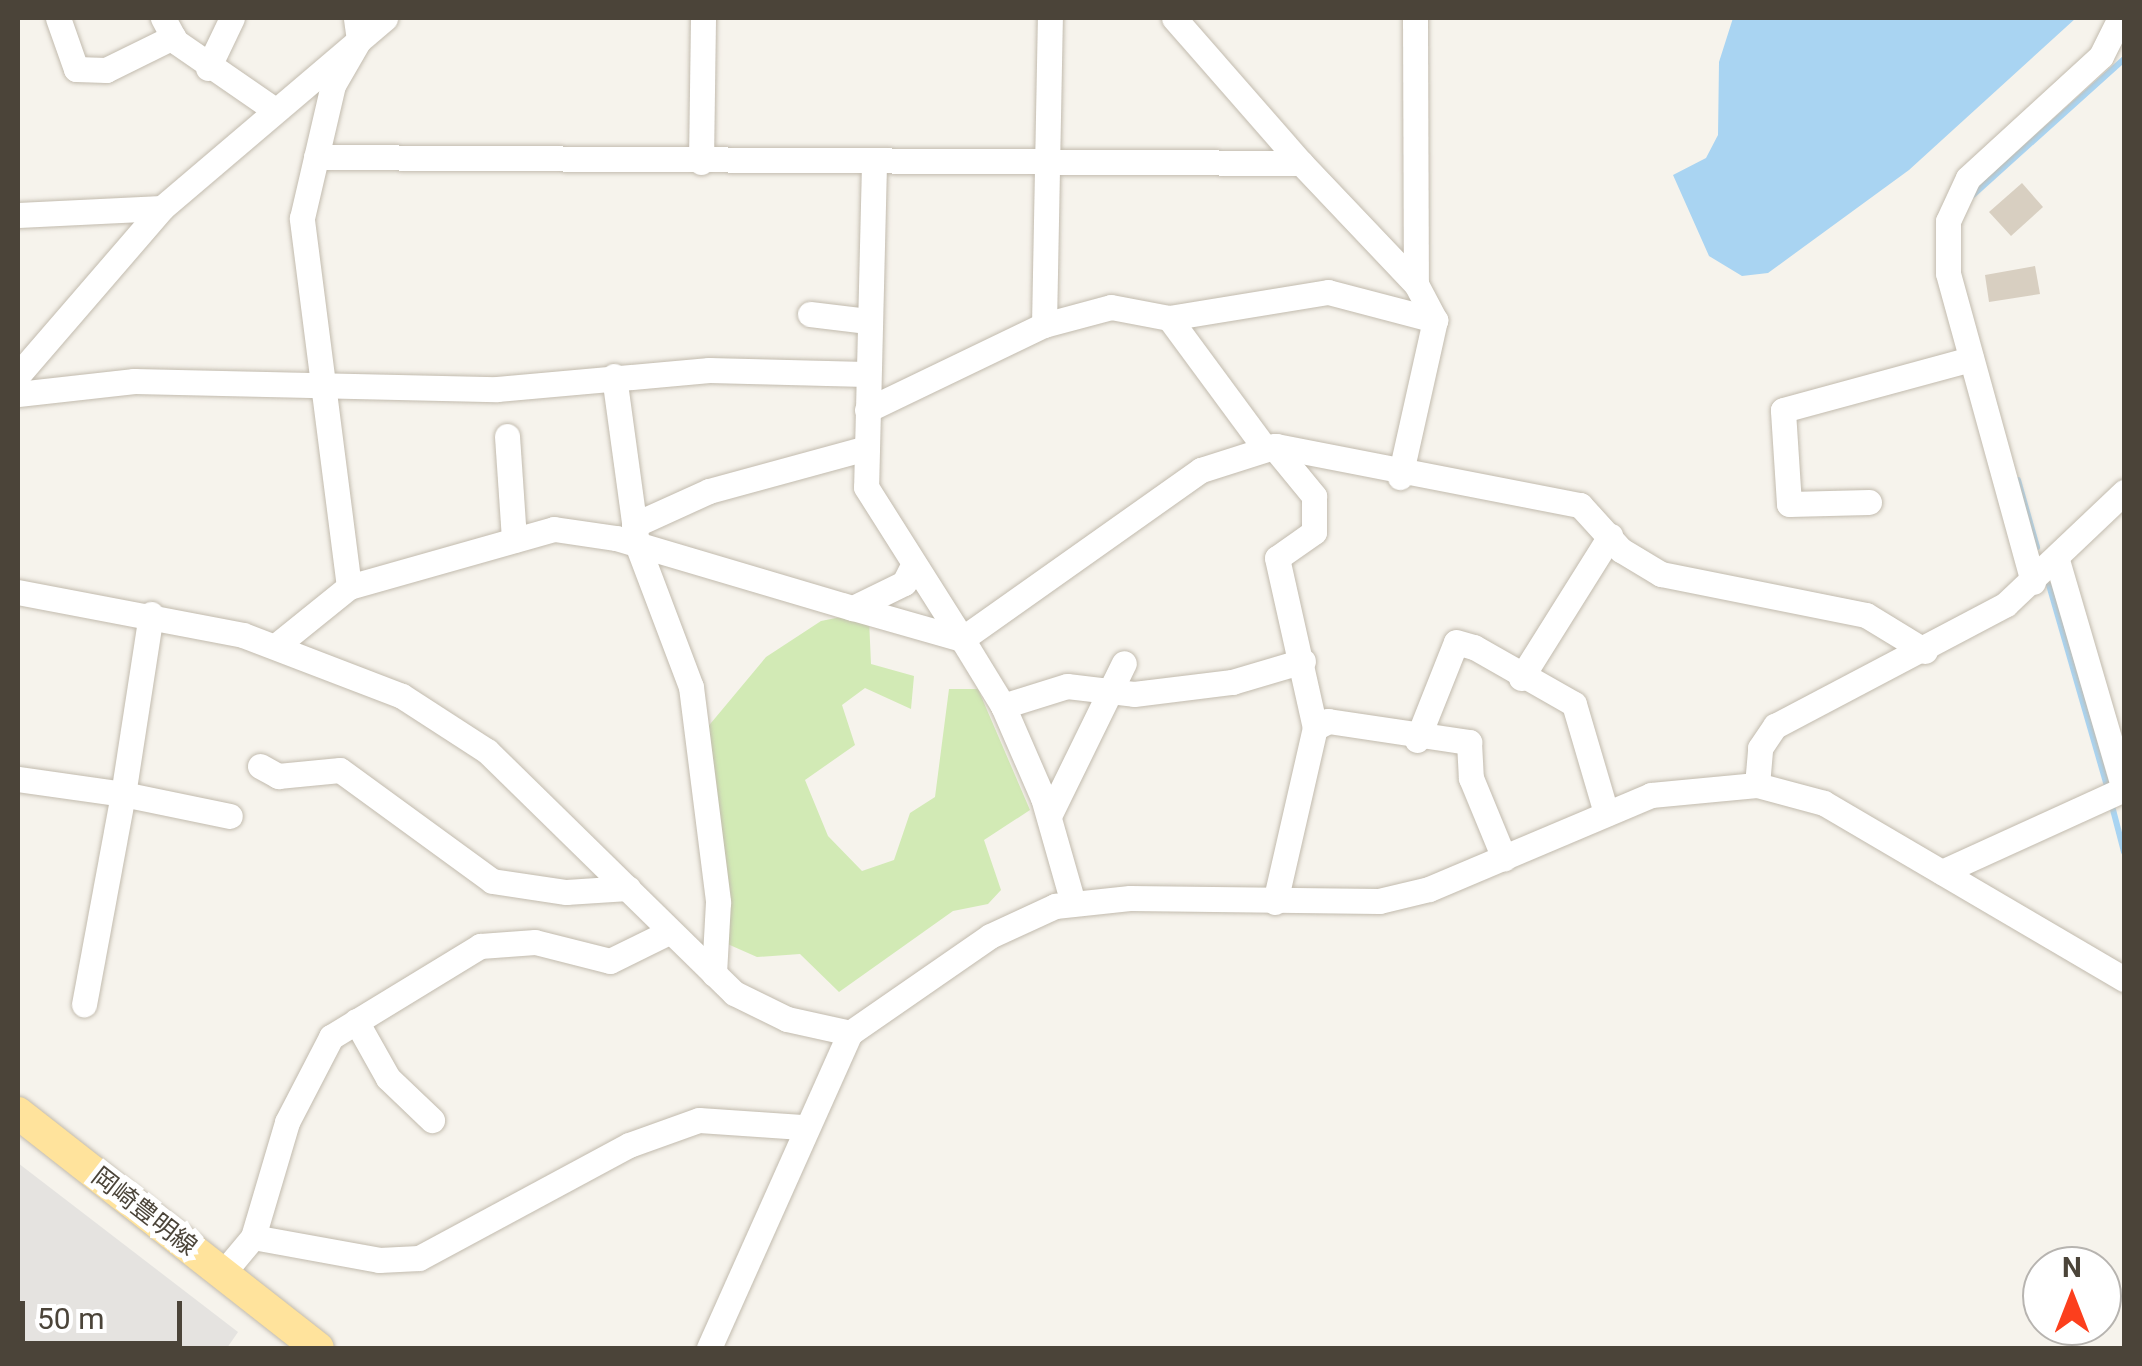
<!DOCTYPE html>
<html>
<head>
<meta charset="utf-8">
<style>
	body { margin:0 }
	#map { position:relative; width:2142px; height:1366px; overflow:hidden; background:#f6f3ec; font-family:Roboto,"Noto Sans JP",sans-serif }
	div>[style] { position:absolute }
	.green>* { inset:0; background:#d2eab5 }
	.parking>* { inset:0; background:#e5e3e0 }
	.water>* { inset:0; background:#a9d4f2 }
	.stream>* { height:6px; margin:-3px; padding:0 3px; transform-origin:3px; border-radius:3px; background:#a9d4f2 }
	.building>* { inset:0; background:#d8cfc1 }
	.roads { filter:drop-shadow(0 0 2px #c2bbae) drop-shadow(0 0 2px #c2bbae) }
	.minor>* { height:25px; margin:-12.5px; padding:0 12.5px; transform-origin:12.5px; border-radius:12.5px; background:#fff }
	.major>* { height:32px; margin:-16px; padding:0 16px; transform-origin:16px; border-radius:16px; background:#ffe39c }
	span { translate:-50% -50%; white-space:nowrap; text-align:center; line-height:1.15; -webkit-text-stroke:10px #fff; paint-order:stroke }
	.street-label { font-size:25px; color:#4b4439 }
	.frame { position:absolute; inset:0; border:20px solid #4b4439; pointer-events:none }
	.north { position:absolute; left:2022px; top:1246px; width:100px; height:100px; box-sizing:border-box; background:#fff; border:2px solid #b7b4b0; border-radius:50%; rotate:0deg; font-size:28px; font-weight:700; line-height:40px; text-align:center; color:#4b4439 }
	.north::after { content:''; display:block; margin:auto; width:35px; height:45px; background:#fc3f1d; clip-path:polygon(50% 0,100% 100%,50% 72%,0 100%) }
	.scale { position:absolute; left:20px; top:1301px; width:162px; height:45px; box-sizing:border-box; border:5px solid #4b4439; border-top:0; padding-left:12px; font-size:30px; line-height:35px; white-space:nowrap; color:#4b4439; -webkit-text-stroke:8px #fff; paint-order:stroke }
</style>
</head>
<body>
<div id="map">
	<div class="green">
		<i style="clip-path:polygon(851px 615px,869px 619px,871px 664px,914px 676px,911px 709px,865px 688px,842px 705px,855px 745px,805px 780px,828px 836px,862px 871px,894px 860px,910px 813px,935px 797px,949px 689px,978px 689px,1030px 810px,984px 840px,1001px 890px,988px 904px,953px 911px,839px 992px,800px 954px,757px 957px,723px 942px,706px 729px,766px 657px,821px 621px)"></i>
	</div>
	<div class="parking">
		<i style="clip-path:polygon(18px 1163px,238px 1332px,227px 1348px,18px 1348px)"></i>
	</div>
	<div class="water">
		<i style="clip-path:polygon(1733px 18px,2076px 18px,1909px 170px,1768px 273px,1742px 276px,1709px 256px,1673px 175px,1706px 158px,1718px 135px,1719px 62px)"></i>
	</div>
	<div class="stream">
		<i style="left:1973px;top:195px;width:203px;rotate:-42deg"></i>
		<i style="left:2018px;top:480px;width:70px;rotate:74.2deg"></i>
		<i style="left:2049px;top:585px;width:213px;rotate:73.9deg"></i>
		<i style="left:2111px;top:802px;width:52px;rotate:75.4deg"></i>
	</div>
	<div class="building">
		<i style="clip-path:polygon(2022px 183px,2043px 207px,2011px 236px,1989px 212px)"></i>
		<i style="clip-path:polygon(2035px 266px,2040px 294px,1989px 302px,1985px 275px)"></i>
	</div>
	<div class="roads">
		<div class="minor">
			<i style="left:58px;top:18px;width:54px;rotate:70.6deg"></i>
			<i style="left:76px;top:69px;width:30px;rotate:2deg"></i>
			<i style="left:106px;top:70px;width:75px;rotate:-26.2deg"></i>
			<i style="left:163px;top:18px;width:26px;rotate:62deg"></i>
			<i style="left:175px;top:41px;width:121px;rotate:34.6deg"></i>
			<i style="left:1174px;top:18px;width:193px;rotate:48.8deg"></i>
			<i style="left:1415px;top:18px;width:266px;rotate:89.8deg"></i>
			<i style="left:208px;top:68px;width:55px;rotate:-64.4deg"></i>
			<i style="left:316px;top:157px;width:985px;rotate:0.35deg"></i>
			<i style="left:1301px;top:163px;width:167px;rotate:46.5deg"></i>
			<i style="left:1416px;top:284px;width:41px;rotate:62.2deg"></i>
			<i style="left:1435px;top:320px;width:161px;rotate:102.6deg"></i>
			<i style="left:701px;top:162px;width:144px;rotate:-89.2deg"></i>
			<i style="left:874px;top:164px;width:323px;rotate:91.4deg"></i>
			<i style="left:866px;top:487px;width:180px;rotate:57.7deg"></i>
			<i style="left:962px;top:639px;width:293px;rotate:-35.3deg"></i>
			<i style="left:1201px;top:470px;width:79px;rotate:-17.7deg"></i>
			<i style="left:1276px;top:446px;width:310px;rotate:11deg"></i>
			<i style="left:1580px;top:505px;width:61px;rotate:47.7deg"></i>
			<i style="left:1621px;top:550px;width:47px;rotate:31deg"></i>
			<i style="left:1661px;top:574px;width:209px;rotate:11.3deg"></i>
			<i style="left:1866px;top:615px;width:69px;rotate:31.4deg"></i>
			<i style="left:18px;top:215px;width:144px;rotate:-2.8deg"></i>
			<i style="left:810px;top:314px;width:58px;rotate:6.9deg"></i>
			<i style="left:1169px;top:318px;width:160px;rotate:53.6deg"></i>
			<i style="left:1044px;top:325px;width:307px;rotate:-88.9deg"></i>
			<i style="left:18px;top:375px;width:221px;rotate:-49.2deg"></i>
			<i style="left:162px;top:208px;width:293px;rotate:-40.4deg"></i>
			<i style="left:614px;top:376px;width:170px;rotate:82.2deg"></i>
			<i style="left:637px;top:544px;width:153px;rotate:69.3deg"></i>
			<i style="left:691px;top:687px;width:217px;rotate:82.8deg"></i>
			<i style="left:718px;top:902px;width:72px;rotate:93.2deg"></i>
			<i style="left:18px;top:394px;width:117px;rotate:-6.4deg"></i>
			<i style="left:134px;top:381px;width:363px;rotate:1.3deg"></i>
			<i style="left:497px;top:389px;width:213px;rotate:-5.1deg"></i>
			<i style="left:709px;top:370px;width:157px;rotate:1.5deg"></i>
			<i style="left:867px;top:410px;width:196px;rotate:-25.7deg"></i>
			<i style="left:1044px;top:325px;width:69px;rotate:-15deg"></i>
			<i style="left:1111px;top:307px;width:59px;rotate:10.7deg"></i>
			<i style="left:1169px;top:318px;width:161px;rotate:-9.3deg"></i>
			<i style="left:1328px;top:292px;width:111px;rotate:14.7deg"></i>
			<i style="left:507px;top:436px;width:104px;rotate:86.1deg"></i>
			<i style="left:1273px;top:446px;width:65px;rotate:50.6deg"></i>
			<i style="left:1314px;top:496px;width:36px;rotate:90deg"></i>
			<i style="left:1314px;top:532px;width:45px;rotate:144.9deg"></i>
			<i style="left:1277px;top:558px;width:174px;rotate:77.4deg"></i>
			<i style="left:1869px;top:502px;width:80px;rotate:178.6deg"></i>
			<i style="left:1789px;top:504px;width:94px;rotate:-93.7deg"></i>
			<i style="left:1783px;top:410px;width:195px;rotate:-15.2deg"></i>
			<i style="left:634px;top:525px;width:82px;rotate:-24.4deg"></i>
			<i style="left:709px;top:491px;width:163px;rotate:-15.3deg"></i>
			<i style="left:2057px;top:560px;width:239px;rotate:73.7deg"></i>
			<i style="left:2033px;top:582px;width:320px;rotate:-105.4deg"></i>
			<i style="left:1948px;top:273px;width:52px;rotate:-90deg"></i>
			<i style="left:1948px;top:221px;width:47px;rotate:-65.1deg"></i>
			<i style="left:1968px;top:178px;width:180px;rotate:-42.5deg"></i>
			<i style="left:2101px;top:56px;width:42px;rotate:-63.4deg"></i>
			<i style="left:349px;top:587px;width:372px;rotate:-97.3deg"></i>
			<i style="left:302px;top:218px;width:137px;rotate:-76.9deg"></i>
			<i style="left:333px;top:85px;width:52px;rotate:-60deg"></i>
			<i style="left:359px;top:40px;width:22px;rotate:-98deg"></i>
			<i style="left:18px;top:592px;width:229px;rotate:10.8deg"></i>
			<i style="left:243px;top:635px;width:170px;rotate:21deg"></i>
			<i style="left:402px;top:696px;width:101px;rotate:32.9deg"></i>
			<i style="left:487px;top:751px;width:346px;rotate:44.4deg"></i>
			<i style="left:734px;top:993px;width:59px;rotate:26.1deg"></i>
			<i style="left:787px;top:1019px;width:65px;rotate:12.5deg"></i>
			<i style="left:853px;top:608px;width:113px;rotate:15.9deg"></i>
			<i style="left:962px;top:639px;width:79px;rotate:58.5deg"></i>
			<i style="left:151px;top:614px;width:182px;rotate:98.8deg"></i>
			<i style="left:123px;top:794px;width:109px;rotate:11.6deg"></i>
			<i style="left:277px;top:645px;width:92px;rotate:-38.9deg"></i>
			<i style="left:349px;top:587px;width:213px;rotate:-15.8deg"></i>
			<i style="left:554px;top:529px;width:63px;rotate:8.3deg"></i>
			<i style="left:616px;top:538px;width:247px;rotate:16.5deg"></i>
			<i style="left:853px;top:608px;width:57px;rotate:-26.1deg"></i>
			<i style="left:904px;top:583px;width:18px;rotate:-63deg"></i>
			<i style="left:1521px;top:678px;width:168px;rotate:-57.9deg"></i>
			<i style="left:1417px;top:740px;width:105px;rotate:-68.3deg"></i>
			<i style="left:1456px;top:642px;width:19px;rotate:16deg"></i>
			<i style="left:1474px;top:647px;width:115px;rotate:29.7deg"></i>
			<i style="left:1574px;top:704px;width:114px;rotate:73.6deg"></i>
			<i style="left:260px;top:766px;width:21px;rotate:29deg"></i>
			<i style="left:278px;top:776px;width:62px;rotate:-5.5deg"></i>
			<i style="left:340px;top:770px;width:188px;rotate:36.1deg"></i>
			<i style="left:492px;top:881px;width:75px;rotate:8.5deg"></i>
			<i style="left:566px;top:892px;width:62px;rotate:-3.7deg"></i>
			<i style="left:18px;top:779px;width:106px;rotate:8.1deg"></i>
			<i style="left:123px;top:794px;width:214px;rotate:100.5deg"></i>
			<i style="left:1757px;top:785px;width:37px;rotate:-85deg"></i>
			<i style="left:1760px;top:748px;width:27px;rotate:-56deg"></i>
			<i style="left:1775px;top:726px;width:261px;rotate:-27.8deg"></i>
			<i style="left:2006px;top:604px;width:163px;rotate:-43.5deg"></i>
			<i style="left:1049px;top:816px;width:170px;rotate:-63.9deg"></i>
			<i style="left:1942px;top:872px;width:200px;rotate:-24.5deg"></i>
			<i style="left:1275px;top:902px;width:179px;rotate:-77.1deg"></i>
			<i style="left:1315px;top:728px;width:15px;rotate:-28deg"></i>
			<i style="left:1328px;top:721px;width:143px;rotate:8.5deg"></i>
			<i style="left:1469px;top:742px;width:36px;rotate:87deg"></i>
			<i style="left:1471px;top:778px;width:87px;rotate:67.6deg"></i>
			<i style="left:1073px;top:903px;width:109px;rotate:-105.9deg"></i>
			<i style="left:1043px;top:798px;width:100px;rotate:-113.5deg"></i>
			<i style="left:1003px;top:706px;width:67px;rotate:-17.4deg"></i>
			<i style="left:1067px;top:686px;width:67px;rotate:6.8deg"></i>
			<i style="left:1134px;top:694px;width:99px;rotate:-7deg"></i>
			<i style="left:1232px;top:682px;width:74px;rotate:-16.5deg"></i>
			<i style="left:356px;top:1021px;width:65px;rotate:60.7deg"></i>
			<i style="left:388px;top:1078px;width:61px;rotate:43.7deg"></i>
			<i style="left:253px;top:1237px;width:128px;rotate:10.3deg"></i>
			<i style="left:379px;top:1260px;width:40px;rotate:-2.9deg"></i>
			<i style="left:419px;top:1258px;width:238px;rotate:-28.3deg"></i>
			<i style="left:629px;top:1145px;width:74px;rotate:-19.7deg"></i>
			<i style="left:699px;top:1120px;width:103px;rotate:3.9deg"></i>
			<i style="left:223px;top:1273px;width:47px;rotate:-50.2deg"></i>
			<i style="left:253px;top:1237px;width:120px;rotate:-73.5deg"></i>
			<i style="left:287px;top:1122px;width:96px;rotate:-62.6deg"></i>
			<i style="left:331px;top:1037px;width:175px;rotate:-31.4deg"></i>
			<i style="left:480px;top:946px;width:55px;rotate:-4.2deg"></i>
			<i style="left:535px;top:942px;width:77px;rotate:14.2deg"></i>
			<i style="left:610px;top:961px;width:66px;rotate:-26.2deg"></i>
			<i style="left:709px;top:1348px;width:345px;rotate:-65.9deg"></i>
			<i style="left:850px;top:1033px;width:170px;rotate:-34.7deg"></i>
			<i style="left:990px;top:936px;width:72px;rotate:-24.8deg"></i>
			<i style="left:1055px;top:906px;width:75px;rotate:-6.1deg"></i>
			<i style="left:1130px;top:898px;width:249px;rotate:0.7deg"></i>
			<i style="left:1379px;top:901px;width:51px;rotate:-13.5deg"></i>
			<i style="left:1429px;top:889px;width:241px;rotate:-22.9deg"></i>
			<i style="left:1651px;top:795px;width:106px;rotate:-5.4deg"></i>
			<i style="left:1757px;top:785px;width:69px;rotate:15deg"></i>
			<i style="left:1824px;top:803px;width:348px;rotate:30.4deg"></i>
		</div>
		<div class="major">
			<i style="left:18px;top:1113px;width:381px;rotate:38.1deg"></i>
		</div>
	</div>
	<div class="street-label">
		<span style="left:144px;top:1212px;rotate:38deg">岡崎豊明線</span>
	</div>
	<div class="frame"></div>
	<div class="north">N</div>
	<div class="scale">50 m</div>
</div>
</body>
</html>
